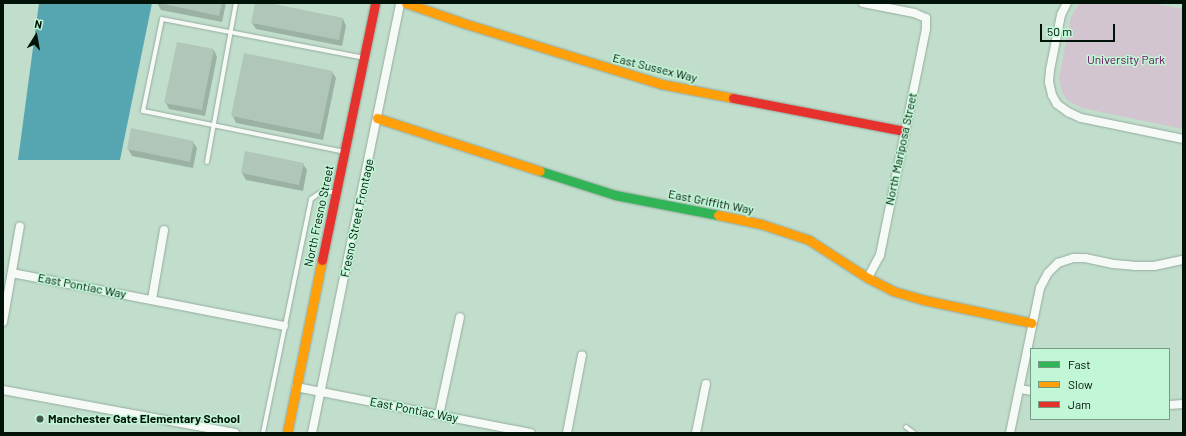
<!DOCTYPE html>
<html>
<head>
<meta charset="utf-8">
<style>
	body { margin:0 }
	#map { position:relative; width:1186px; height:436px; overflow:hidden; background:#c1decc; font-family:Barlow,sans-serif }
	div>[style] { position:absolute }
	.green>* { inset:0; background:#d3c5d0 }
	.water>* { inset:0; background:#56a6b1 }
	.shadow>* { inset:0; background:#0003 }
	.building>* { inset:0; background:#afc6b8 }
	.roads { filter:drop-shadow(0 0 1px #95ab9e) drop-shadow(0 0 1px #95ab9e) }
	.lane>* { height:4px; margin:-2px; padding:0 2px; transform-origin:2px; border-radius:2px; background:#f6faf7 }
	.street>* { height:8px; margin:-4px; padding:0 4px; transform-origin:4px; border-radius:4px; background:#f6faf7 }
	.fast>* { height:9px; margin:-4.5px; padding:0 4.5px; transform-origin:4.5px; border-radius:4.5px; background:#30b455 }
	.slow>* { height:9px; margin:-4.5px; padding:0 4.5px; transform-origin:4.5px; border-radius:4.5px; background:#ff9f0a }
	.jam>* { height:9px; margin:-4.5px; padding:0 4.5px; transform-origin:4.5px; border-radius:4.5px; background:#e5322d }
	.dots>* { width:11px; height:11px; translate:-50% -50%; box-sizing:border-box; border:2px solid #c1f7d6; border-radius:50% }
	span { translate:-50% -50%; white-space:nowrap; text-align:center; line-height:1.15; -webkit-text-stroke:3px #c1f7d6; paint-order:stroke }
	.park-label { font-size:12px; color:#6a0959 }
	.street-label { font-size:12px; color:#011208 }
	.poi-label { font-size:12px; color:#011208; font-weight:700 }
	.left { translate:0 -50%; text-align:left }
	.frame { position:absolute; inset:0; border:4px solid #011208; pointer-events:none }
	.legend { position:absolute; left:1030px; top:348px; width:140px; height:72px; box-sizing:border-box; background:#c1f7d6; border:1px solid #749b84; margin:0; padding:5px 7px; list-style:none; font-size:12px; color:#011208 }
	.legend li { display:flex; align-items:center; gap:8px; height:20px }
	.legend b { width:20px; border:1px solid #749b84 }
	.north { position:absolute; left:16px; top:16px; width:40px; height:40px; -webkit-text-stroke:3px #c1f7d6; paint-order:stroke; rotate:11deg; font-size:11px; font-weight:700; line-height:16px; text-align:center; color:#011208 }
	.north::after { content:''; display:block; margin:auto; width:14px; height:18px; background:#011208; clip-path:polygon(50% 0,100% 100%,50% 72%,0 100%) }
	.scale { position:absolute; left:1040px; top:24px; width:75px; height:18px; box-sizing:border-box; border:2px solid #011208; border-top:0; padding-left:5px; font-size:12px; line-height:14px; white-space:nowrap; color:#011208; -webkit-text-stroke:3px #c1f7d6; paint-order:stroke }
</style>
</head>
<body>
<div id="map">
	<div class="green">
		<i style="clip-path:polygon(1079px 3px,1150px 3px,1183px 9px,1183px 129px,1082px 108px,1067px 100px,1062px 93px,1059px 78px,1071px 17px)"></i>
	</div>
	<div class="water">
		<i style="clip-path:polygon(39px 3px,152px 3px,120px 160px,18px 160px)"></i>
	</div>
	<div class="shadow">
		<i style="clip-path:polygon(157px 3px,226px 3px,222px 22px,161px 10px)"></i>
		<i style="clip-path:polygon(256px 3px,343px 19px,346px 26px,342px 46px,256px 29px,252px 23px)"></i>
		<i style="clip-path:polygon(214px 50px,217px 57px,205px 116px,169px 109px,166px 103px)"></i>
		<i style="clip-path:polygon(332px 72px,336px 78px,323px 140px,236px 123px,233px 116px)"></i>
		<i style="clip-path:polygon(193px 142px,197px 148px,193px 168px,132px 156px,128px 149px)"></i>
		<i style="clip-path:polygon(303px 164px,307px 170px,303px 191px,246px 180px,242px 173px)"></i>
	</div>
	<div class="building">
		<i style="clip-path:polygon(159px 3px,222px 3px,219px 16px)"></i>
		<i style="clip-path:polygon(255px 3px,269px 3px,343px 18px,339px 40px,251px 23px)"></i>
		<i style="clip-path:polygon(177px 42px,214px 49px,202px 110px,164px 103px)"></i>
		<i style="clip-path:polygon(244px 53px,333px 71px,320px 134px,231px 116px)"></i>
		<i style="clip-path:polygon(131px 128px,194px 141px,190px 162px,127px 149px)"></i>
		<i style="clip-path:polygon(245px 151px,304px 163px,299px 185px,241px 173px)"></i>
	</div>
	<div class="roads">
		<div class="lane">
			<i style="left:345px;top:152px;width:206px;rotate:-168.5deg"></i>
			<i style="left:143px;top:111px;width:94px;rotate:-78.3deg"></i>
			<i style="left:162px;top:19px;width:206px;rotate:10.9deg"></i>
			<i style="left:207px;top:162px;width:162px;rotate:-79.7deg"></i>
			<i style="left:906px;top:427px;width:10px;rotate:37deg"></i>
			<i style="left:263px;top:433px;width:239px;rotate:-78.4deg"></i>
			<i style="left:311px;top:199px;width:12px;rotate:-35deg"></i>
			<i style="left:321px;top:192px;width:15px"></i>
		</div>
		<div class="street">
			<i style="left:863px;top:3px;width:52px;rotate:11.1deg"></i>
			<i style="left:914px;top:13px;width:13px;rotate:23deg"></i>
			<i style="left:926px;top:18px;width:11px;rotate:90deg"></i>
			<i style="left:926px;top:29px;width:231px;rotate:101.5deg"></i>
			<i style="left:880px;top:255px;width:26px;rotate:118deg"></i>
			<i style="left:1067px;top:3px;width:13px;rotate:117deg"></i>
			<i style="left:1061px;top:15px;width:56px;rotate:101.3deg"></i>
			<i style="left:1050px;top:70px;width:12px;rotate:95deg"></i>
			<i style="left:1049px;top:82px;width:13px;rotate:77deg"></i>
			<i style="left:1052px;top:95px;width:10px;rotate:61deg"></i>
			<i style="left:1057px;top:104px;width:14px;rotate:36deg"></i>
			<i style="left:1068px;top:112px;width:14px;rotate:25deg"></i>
			<i style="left:1081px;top:118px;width:104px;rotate:11.6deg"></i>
			<i style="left:12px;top:273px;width:277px;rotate:11deg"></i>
			<i style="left:152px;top:299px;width:70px;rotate:-80.1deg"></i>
			<i style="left:3px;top:322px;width:97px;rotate:-80deg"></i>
			<i style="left:296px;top:387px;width:239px;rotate:11.1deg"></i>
			<i style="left:1020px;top:389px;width:11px;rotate:10deg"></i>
			<i style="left:3px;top:390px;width:236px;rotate:10.5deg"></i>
			<i style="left:1169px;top:405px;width:14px;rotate:-4deg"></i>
			<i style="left:439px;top:415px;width:100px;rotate:-77.9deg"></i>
			<i style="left:312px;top:433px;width:439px;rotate:-78.4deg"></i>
			<i style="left:567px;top:433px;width:79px;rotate:-79.1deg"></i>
			<i style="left:696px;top:433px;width:50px;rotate:-78.5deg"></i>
			<i style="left:1010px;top:433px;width:148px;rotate:-78.3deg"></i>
			<i style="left:1040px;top:288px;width:17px;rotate:-62deg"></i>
			<i style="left:1048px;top:273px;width:14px;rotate:-45deg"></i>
			<i style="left:1058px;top:263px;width:16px;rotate:-18deg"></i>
			<i style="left:1073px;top:258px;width:12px"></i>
			<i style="left:1085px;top:258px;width:29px;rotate:12deg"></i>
			<i style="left:1113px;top:264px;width:21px;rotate:5deg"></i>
			<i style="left:1134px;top:266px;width:20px"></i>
			<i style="left:1154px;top:266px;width:30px;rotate:-12deg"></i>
		</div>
		<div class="fast">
			<i style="left:540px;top:171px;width:79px;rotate:17.7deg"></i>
			<i style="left:615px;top:195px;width:105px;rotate:11deg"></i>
		</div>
		<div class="slow">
			<i style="left:406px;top:3px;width:60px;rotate:19.3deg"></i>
			<i style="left:463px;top:23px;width:207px;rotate:17.1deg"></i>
			<i style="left:661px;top:84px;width:73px;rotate:11deg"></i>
			<i style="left:377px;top:118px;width:171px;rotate:18deg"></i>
			<i style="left:718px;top:215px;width:44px;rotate:11.8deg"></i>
			<i style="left:761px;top:224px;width:51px;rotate:18.4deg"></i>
			<i style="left:809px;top:240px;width:70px;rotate:32.8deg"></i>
			<i style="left:868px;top:278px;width:28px;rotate:27deg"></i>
			<i style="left:893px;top:291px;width:32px;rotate:16deg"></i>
			<i style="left:924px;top:300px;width:110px;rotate:12deg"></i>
			<i style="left:287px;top:433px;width:177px;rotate:-78.6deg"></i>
		</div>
		<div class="jam">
			<i style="left:733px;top:98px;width:174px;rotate:10.9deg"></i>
			<i style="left:322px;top:260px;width:262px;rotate:-78.3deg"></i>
		</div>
	</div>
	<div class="dots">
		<i style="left:40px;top:419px;background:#44594d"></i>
	</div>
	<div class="park-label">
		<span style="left:1126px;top:60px">University Park</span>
	</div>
	<div class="street-label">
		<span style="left:655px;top:68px;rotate:14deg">East Sussex Way</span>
		<span style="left:901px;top:149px;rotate:-78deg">North Mariposa Street</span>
		<span style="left:711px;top:202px;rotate:11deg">East Griffith Way</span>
		<span style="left:319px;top:216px;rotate:-78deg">North Fresno Street</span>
		<span style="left:357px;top:218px;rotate:-78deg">Fresno Street Frontage</span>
		<span style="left:82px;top:286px;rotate:11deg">East Pontiac Way</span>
		<span style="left:414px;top:410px;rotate:11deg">East Pontiac Way</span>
	</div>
	<div class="poi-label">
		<span class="left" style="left:48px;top:419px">Manchester Gate Elementary School</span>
	</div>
	<div class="frame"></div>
	<ul class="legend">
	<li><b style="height:5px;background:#30b455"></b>Fast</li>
	<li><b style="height:5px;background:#ff9f0a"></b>Slow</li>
	<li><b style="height:5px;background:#e5322d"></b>Jam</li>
	</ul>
	<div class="north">N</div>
	<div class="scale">50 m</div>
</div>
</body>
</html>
